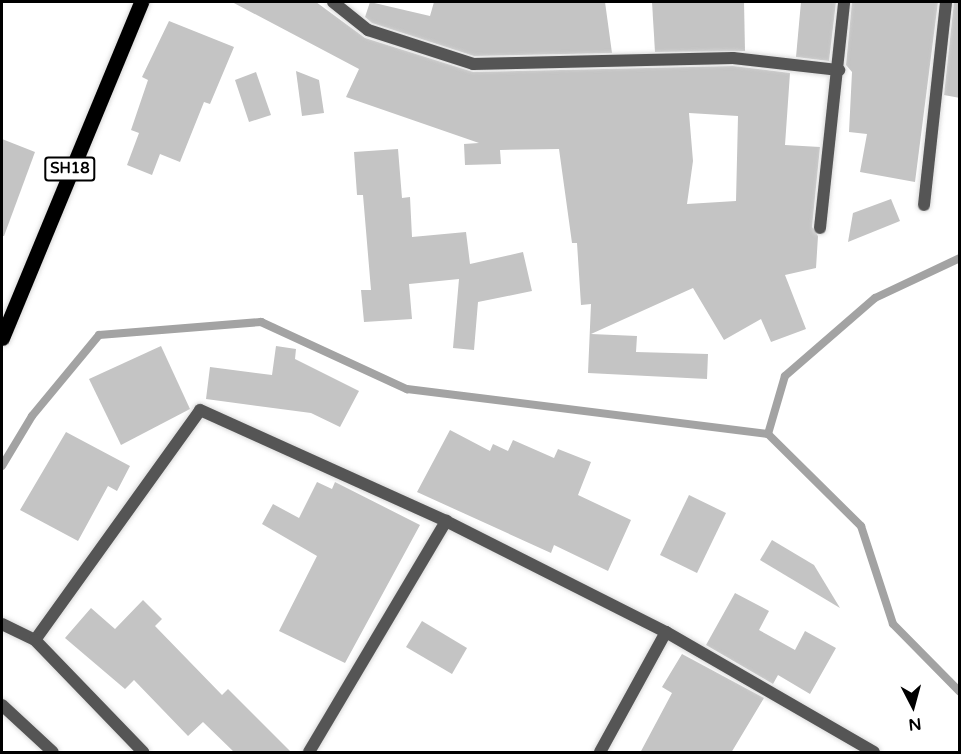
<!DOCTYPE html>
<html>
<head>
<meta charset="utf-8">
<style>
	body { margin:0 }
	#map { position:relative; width:961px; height:754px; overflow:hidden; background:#fff; font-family:"Varela Round",sans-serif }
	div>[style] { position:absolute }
	.stream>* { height:8px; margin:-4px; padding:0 4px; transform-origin:4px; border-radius:4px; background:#a3a3a3 }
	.building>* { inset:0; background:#c4c4c4 }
	.roads { filter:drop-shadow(0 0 2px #dbdbdb) drop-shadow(0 0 2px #dbdbdb) }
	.lane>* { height:12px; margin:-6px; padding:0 6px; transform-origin:6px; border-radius:6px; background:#555 }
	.street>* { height:12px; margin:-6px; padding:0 6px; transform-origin:6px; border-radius:6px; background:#555 }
	.primary>* { height:15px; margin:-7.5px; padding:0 7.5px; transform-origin:7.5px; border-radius:7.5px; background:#000 }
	span { translate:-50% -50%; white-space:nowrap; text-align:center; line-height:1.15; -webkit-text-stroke:5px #fff; paint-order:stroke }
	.shield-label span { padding:2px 4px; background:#fff; border:2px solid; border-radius:4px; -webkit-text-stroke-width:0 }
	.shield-label { font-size:15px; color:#000; font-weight:700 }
	.frame { position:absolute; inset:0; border:3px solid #000; pointer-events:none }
	.north { position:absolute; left:883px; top:676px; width:60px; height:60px; -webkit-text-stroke:4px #fff; paint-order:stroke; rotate:174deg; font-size:16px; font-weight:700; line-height:24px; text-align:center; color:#000 }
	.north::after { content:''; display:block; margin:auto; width:21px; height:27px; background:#000; clip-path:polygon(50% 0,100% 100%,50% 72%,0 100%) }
</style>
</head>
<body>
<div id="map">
	<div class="stream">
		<i style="left:768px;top:434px;width:60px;rotate:-73.7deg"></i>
		<i style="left:785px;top:376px;width:119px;rotate:-40.9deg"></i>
		<i style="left:875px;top:298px;width:94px;rotate:-25.2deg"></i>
		<i style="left:2px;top:466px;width:58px;rotate:-59deg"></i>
		<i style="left:32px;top:416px;width:105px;rotate:-50.4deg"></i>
		<i style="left:99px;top:335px;width:163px;rotate:-4.6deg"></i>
		<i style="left:261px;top:322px;width:161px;rotate:24.7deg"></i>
		<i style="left:407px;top:389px;width:364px;rotate:7.1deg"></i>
		<i style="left:768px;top:434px;width:131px;rotate:44.7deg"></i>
		<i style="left:861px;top:526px;width:103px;rotate:71.9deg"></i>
		<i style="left:893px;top:624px;width:95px;rotate:45.4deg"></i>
	</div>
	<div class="building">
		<i style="clip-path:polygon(evenodd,232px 2px,316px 2px,365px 38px,473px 72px,733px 66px,790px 73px,785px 145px,820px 147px,812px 227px,818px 236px,816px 268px,785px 275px,806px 329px,771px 342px,761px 319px,724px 340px,693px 288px,591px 334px,637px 336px,636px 352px,708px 354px,707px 379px,588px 373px,591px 304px,581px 305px,577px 243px,572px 243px,559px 149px,500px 150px,501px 164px,465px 165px,464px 144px,479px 143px,346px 97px,359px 69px,232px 2px,689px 113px,738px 116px,736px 201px,687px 204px,693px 161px,689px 113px)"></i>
		<i style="clip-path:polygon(370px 2px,430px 16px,434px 2px,605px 2px,612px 53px,474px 56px,372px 23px,365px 17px)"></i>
		<i style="clip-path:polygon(652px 2px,744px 2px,745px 51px,655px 52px)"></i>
		<i style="clip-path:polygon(801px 2px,836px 2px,829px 61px,796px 57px)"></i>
		<i style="clip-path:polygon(852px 2px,938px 2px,915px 182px,860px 172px,867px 134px,849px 132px,852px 72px,846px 65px)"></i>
		<i style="clip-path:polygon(954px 2px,960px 2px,960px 98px,944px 95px)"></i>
		<i style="clip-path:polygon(169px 21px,234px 47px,210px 104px,204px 102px,180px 162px,160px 154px,152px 175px,127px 165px,139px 133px,131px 130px,148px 80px,142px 77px)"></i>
		<i style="clip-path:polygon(296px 71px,319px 80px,324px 113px,302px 116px)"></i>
		<i style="clip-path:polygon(256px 72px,271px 115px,249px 122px,235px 80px)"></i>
		<i style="clip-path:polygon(2px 139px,35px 152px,4px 236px,2px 236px)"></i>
		<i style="clip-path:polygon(398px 149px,402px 198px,410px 197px,412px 237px,466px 232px,470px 264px,523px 252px,532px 291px,478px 302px,474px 350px,453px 348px,459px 279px,409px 284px,412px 319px,364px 322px,361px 290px,371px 290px,363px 195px,357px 195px,354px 152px)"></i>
		<i style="clip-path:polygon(891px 199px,900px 221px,848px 242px,853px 213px)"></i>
		<i style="clip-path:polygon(161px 346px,190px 409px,121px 445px,89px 379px)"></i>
		<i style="clip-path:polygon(276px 346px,296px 349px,295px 359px,359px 391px,340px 427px,311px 413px,206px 399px,210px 367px,272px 375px)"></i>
		<i style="clip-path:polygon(450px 430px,490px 451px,493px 444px,508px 451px,513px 440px,554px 458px,558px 449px,591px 462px,578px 495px,631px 520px,608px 571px,554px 545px,551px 553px,417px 492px)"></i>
		<i style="clip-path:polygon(66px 432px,130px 466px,117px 491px,108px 486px,78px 541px,20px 510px)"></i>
		<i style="clip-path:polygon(317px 482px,332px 489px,335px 482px,420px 525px,345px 663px,279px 631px,317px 556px,262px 524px,273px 504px,299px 518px)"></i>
		<i style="clip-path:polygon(689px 495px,726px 513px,697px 573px,660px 555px)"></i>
		<i style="clip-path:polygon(772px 540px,814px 565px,840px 608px,760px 560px)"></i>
		<i style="clip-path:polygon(735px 593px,769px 611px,759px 630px,795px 650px,805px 631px,836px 648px,810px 694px,778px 675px,773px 684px,706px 645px)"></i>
		<i style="clip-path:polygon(143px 600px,162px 619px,155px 626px,222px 695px,228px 689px,292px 753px,235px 753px,203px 722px,188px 736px,134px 680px,125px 689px,65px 638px,91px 608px,115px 629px)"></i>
		<i style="clip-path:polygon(422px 621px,467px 648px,452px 674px,406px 647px)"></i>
		<i style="clip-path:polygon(682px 654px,764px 698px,731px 753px,640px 753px,672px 693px,662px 687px)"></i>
	</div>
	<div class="roads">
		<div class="lane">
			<i style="left:2px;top:624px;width:37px;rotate:26deg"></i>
			<i style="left:35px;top:640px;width:283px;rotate:-54.3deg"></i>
			<i style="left:200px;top:410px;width:270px;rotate:24.3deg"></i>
			<i style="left:446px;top:521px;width:246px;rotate:26.8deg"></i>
			<i style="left:666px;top:632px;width:240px;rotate:30deg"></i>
			<i style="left:35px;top:640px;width:156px;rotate:46deg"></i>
			<i style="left:309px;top:752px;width:269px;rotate:-59.3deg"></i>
			<i style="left:600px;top:752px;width:137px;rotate:-61.2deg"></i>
		</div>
		<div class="street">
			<i style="left:333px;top:2px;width:45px;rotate:38.7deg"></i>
			<i style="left:368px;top:30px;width:110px;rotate:17.9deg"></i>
			<i style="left:473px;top:64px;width:260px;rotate:-1.3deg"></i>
			<i style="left:733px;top:58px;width:107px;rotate:6.5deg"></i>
			<i style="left:924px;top:205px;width:204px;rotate:-83.8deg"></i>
			<i style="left:820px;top:228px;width:227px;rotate:-83.9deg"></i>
			<i style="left:2px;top:705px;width:69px;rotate:42.7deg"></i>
		</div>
		<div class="primary">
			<i style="left:2px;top:338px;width:364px;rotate:-67.5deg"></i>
		</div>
	</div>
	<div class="shield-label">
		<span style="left:70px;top:169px">SH18</span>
	</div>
	<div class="frame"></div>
	<div class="north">N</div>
</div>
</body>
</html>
